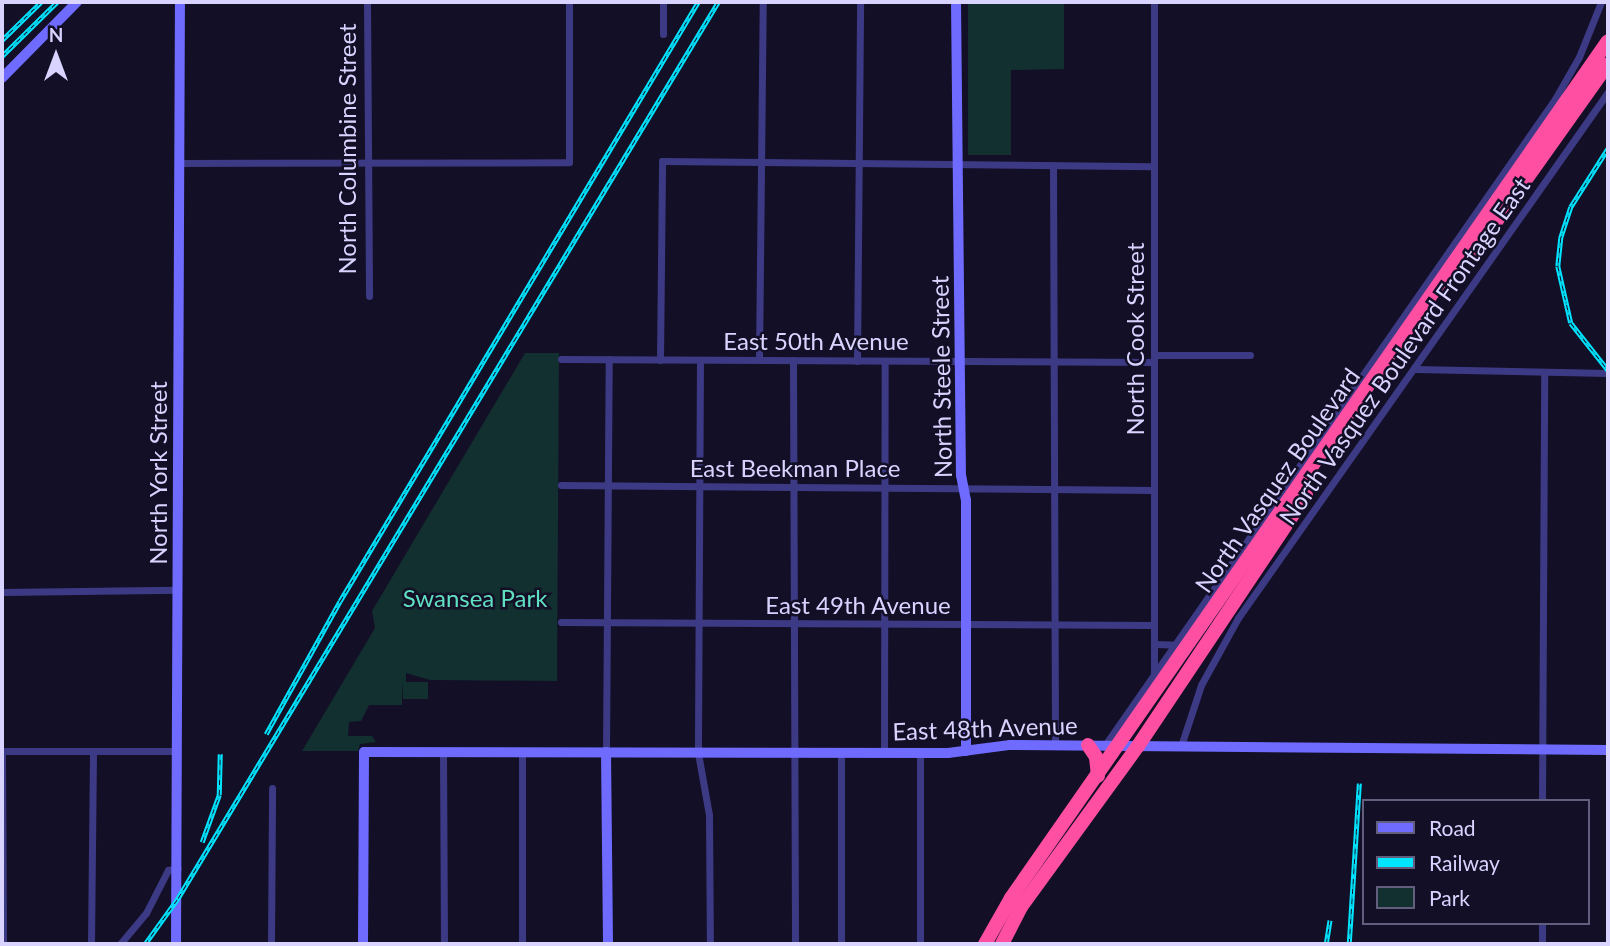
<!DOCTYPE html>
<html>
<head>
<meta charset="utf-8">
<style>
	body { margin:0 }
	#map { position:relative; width:1610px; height:946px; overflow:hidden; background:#130f26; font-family:Lato,sans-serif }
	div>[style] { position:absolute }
	.green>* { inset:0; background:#12302f }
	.street>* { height:7px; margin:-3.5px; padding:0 3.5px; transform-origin:3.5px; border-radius:3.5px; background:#3d3a85 }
	.secondary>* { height:10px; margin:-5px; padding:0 5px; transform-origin:5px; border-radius:5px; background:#6f6bff }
	.highway>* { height:14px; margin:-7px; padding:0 7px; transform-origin:7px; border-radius:7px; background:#ff4fa3 }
	.rail>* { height:4.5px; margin-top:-2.25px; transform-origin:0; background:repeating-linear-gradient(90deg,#130f26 0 5px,#00e5ff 0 10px); box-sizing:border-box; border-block:2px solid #00e5ff }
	span { translate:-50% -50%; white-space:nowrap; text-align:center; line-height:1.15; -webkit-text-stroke:5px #130f26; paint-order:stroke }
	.street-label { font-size:24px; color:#d9d4ff }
	.park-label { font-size:24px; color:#5fe0c0 }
	.frame { position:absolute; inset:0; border:4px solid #d9d4ff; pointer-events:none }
	.legend { position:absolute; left:1362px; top:799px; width:228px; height:126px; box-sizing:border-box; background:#130f26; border:2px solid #625e7d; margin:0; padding:9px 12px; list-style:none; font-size:21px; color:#d9d4ff }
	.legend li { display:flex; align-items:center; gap:14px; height:35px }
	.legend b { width:35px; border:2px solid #625e7d }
	.north { position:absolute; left:21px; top:21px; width:70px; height:70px; -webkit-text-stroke:5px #130f26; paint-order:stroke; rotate:0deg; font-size:19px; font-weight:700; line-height:28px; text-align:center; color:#d9d4ff }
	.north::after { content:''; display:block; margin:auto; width:24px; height:32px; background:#d9d4ff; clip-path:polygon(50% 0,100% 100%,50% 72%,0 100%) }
</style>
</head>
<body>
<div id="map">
	<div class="green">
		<i style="clip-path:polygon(968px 2px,1064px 2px,1064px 69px,1011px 70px,1011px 155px,968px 155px)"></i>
		<i style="clip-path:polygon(525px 353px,559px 353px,557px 681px,430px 680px,406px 673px,406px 682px,428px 682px,428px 699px,403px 699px,402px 681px,402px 705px,369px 705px,361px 721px,349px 722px,348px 736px,372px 736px,376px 742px,360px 744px,358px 751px,302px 751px,375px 628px,372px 611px)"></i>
	</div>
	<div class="street">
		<i style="left:367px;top:2px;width:294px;rotate:89.6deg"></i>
		<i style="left:663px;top:34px;width:32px;rotate:-90deg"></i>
		<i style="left:179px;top:163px;width:390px;rotate:-0.1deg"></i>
		<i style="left:569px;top:162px;width:160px;rotate:-90deg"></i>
		<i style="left:1053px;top:165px;width:580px;rotate:89.8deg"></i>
		<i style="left:1154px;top:355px;width:96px"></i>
		<i style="left:561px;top:359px;width:593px;rotate:0.29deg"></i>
		<i style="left:660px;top:360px;width:199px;rotate:-89.4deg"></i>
		<i style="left:662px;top:161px;width:492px;rotate:0.6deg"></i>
		<i style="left:700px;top:360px;width:393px;rotate:90.3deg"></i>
		<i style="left:698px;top:753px;width:63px;rotate:79.9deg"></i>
		<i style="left:709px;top:815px;width:129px;rotate:89.6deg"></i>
		<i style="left:759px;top:360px;width:358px;rotate:-89.4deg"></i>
		<i style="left:793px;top:360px;width:584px;rotate:89.8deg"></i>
		<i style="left:857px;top:361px;width:359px;rotate:-89.5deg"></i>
		<i style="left:1415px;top:369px;width:193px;rotate:1.2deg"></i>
		<i style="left:561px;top:485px;width:593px;rotate:0.48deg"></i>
		<i style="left:2px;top:592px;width:176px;rotate:-0.7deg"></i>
		<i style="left:561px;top:622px;width:593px;rotate:0.29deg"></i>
		<i style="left:1154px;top:644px;width:24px;rotate:2deg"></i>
		<i style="left:1154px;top:675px;width:673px;rotate:-90deg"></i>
		<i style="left:1105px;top:745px;width:787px;rotate:-55.14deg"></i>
		<i style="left:1555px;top:99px;width:48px;rotate:-60.3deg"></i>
		<i style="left:1579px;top:57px;width:59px;rotate:-68.2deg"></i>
		<i style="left:1181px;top:746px;width:64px;rotate:-71.8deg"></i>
		<i style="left:1201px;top:685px;width:77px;rotate:-61.1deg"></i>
		<i style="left:1238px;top:618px;width:643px;rotate:-54.88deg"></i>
		<i style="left:2px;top:751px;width:193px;rotate:89.7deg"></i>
		<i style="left:2px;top:751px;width:175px"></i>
		<i style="left:443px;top:752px;width:192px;rotate:89.7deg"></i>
		<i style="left:522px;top:752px;width:192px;rotate:90deg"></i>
		<i style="left:606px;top:752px;width:393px;rotate:-89.6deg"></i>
		<i style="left:884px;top:753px;width:392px;rotate:-89.9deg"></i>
		<i style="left:920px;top:753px;width:191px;rotate:90deg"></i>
		<i style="left:1542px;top:801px;width:429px;rotate:-89.7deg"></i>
		<i style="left:91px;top:944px;width:193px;rotate:-89.4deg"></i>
		<i style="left:120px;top:944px;width:40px;rotate:-50deg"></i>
		<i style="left:146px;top:913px;width:48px;rotate:-62.9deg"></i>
		<i style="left:168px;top:870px;width:10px;rotate:-11deg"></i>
		<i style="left:271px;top:944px;width:156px;rotate:-89.6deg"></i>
		<i style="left:841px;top:944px;width:191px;rotate:-90deg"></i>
		<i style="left:1542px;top:944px;width:21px;rotate:-90deg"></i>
	</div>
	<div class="secondary">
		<i style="left:956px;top:2px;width:473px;rotate:89.4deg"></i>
		<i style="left:961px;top:475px;width:25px;rotate:79deg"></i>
		<i style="left:966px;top:500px;width:251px;rotate:90deg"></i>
		<i style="left:2px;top:78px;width:107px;rotate:-45.4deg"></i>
		<i style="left:606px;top:752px;width:192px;rotate:89.4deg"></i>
		<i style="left:176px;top:944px;width:942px;rotate:-89.76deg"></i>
		<i style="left:363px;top:944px;width:192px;rotate:-89.7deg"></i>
		<i style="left:364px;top:752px;width:584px;rotate:0.1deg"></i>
		<i style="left:948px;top:753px;width:63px;rotate:-7.4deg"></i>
		<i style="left:1010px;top:745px;width:598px;rotate:0.48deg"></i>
	</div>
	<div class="highway">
		<i style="left:1473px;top:254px;width:233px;rotate:-54.6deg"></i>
		<i style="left:1088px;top:745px;width:14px;rotate:56deg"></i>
		<i style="left:1096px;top:757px;width:19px;rotate:84deg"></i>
		<i style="left:985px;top:944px;width:53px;rotate:-60.5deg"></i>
		<i style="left:1011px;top:898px;width:1044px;rotate:-55.14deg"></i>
		<i style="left:1002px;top:944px;width:42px;rotate:-62.8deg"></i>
		<i style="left:1021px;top:907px;width:199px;rotate:-54deg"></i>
		<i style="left:1138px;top:746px;width:302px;rotate:-56.2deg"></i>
	</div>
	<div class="rail">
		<i style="left:2px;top:40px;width:54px;rotate:-44.3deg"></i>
		<i style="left:2px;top:56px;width:77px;rotate:-44.5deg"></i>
		<i style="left:1608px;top:149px;width:69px;rotate:122.5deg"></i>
		<i style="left:1571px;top:207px;width:33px;rotate:108deg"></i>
		<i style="left:1561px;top:238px;width:28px;rotate:96deg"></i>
		<i style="left:1558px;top:266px;width:58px;rotate:77.2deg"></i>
		<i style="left:1571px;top:323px;width:60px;rotate:51.8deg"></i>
		<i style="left:266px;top:734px;width:152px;rotate:-60.9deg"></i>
		<i style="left:340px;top:601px;width:698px;rotate:-59.13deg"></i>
		<i style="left:202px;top:842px;width:50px;rotate:-70.1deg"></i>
		<i style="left:219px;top:795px;width:41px;rotate:-88.6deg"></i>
		<i style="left:145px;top:944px;width:57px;rotate:-54.3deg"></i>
		<i style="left:178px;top:898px;width:1046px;rotate:-58.92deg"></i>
		<i style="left:1326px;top:944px;width:24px;rotate:-81deg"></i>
		<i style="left:1349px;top:944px;width:161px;rotate:-86.4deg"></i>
	</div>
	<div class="street-label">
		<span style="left:347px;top:149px;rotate:-90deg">North Columbine Street</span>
		<span style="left:1135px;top:339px;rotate:-90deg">North Cook Street</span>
		<span style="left:816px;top:341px">East 50th Avenue</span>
		<span style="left:1404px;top:351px;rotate:-55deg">North Vasquez Boulevard Frontage East</span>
		<span style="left:941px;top:377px;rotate:-91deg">North Steele Street</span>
		<span style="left:795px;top:468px">East Beekman Place</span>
		<span style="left:158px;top:473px;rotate:-90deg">North York Street</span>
		<span style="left:1277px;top:480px;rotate:-55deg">North Vasquez Boulevard</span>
		<span style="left:858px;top:605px">East 49th Avenue</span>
		<span style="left:985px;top:728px;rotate:-2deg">East 48th Avenue</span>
	</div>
	<div class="park-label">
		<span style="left:475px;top:598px">Swansea Park</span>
	</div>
	<div class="frame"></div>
	<ul class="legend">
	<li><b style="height:9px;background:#6f6bff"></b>Road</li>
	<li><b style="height:9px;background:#00e5ff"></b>Railway</li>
	<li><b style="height:19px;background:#12302f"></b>Park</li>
	</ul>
	<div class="north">N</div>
</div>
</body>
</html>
